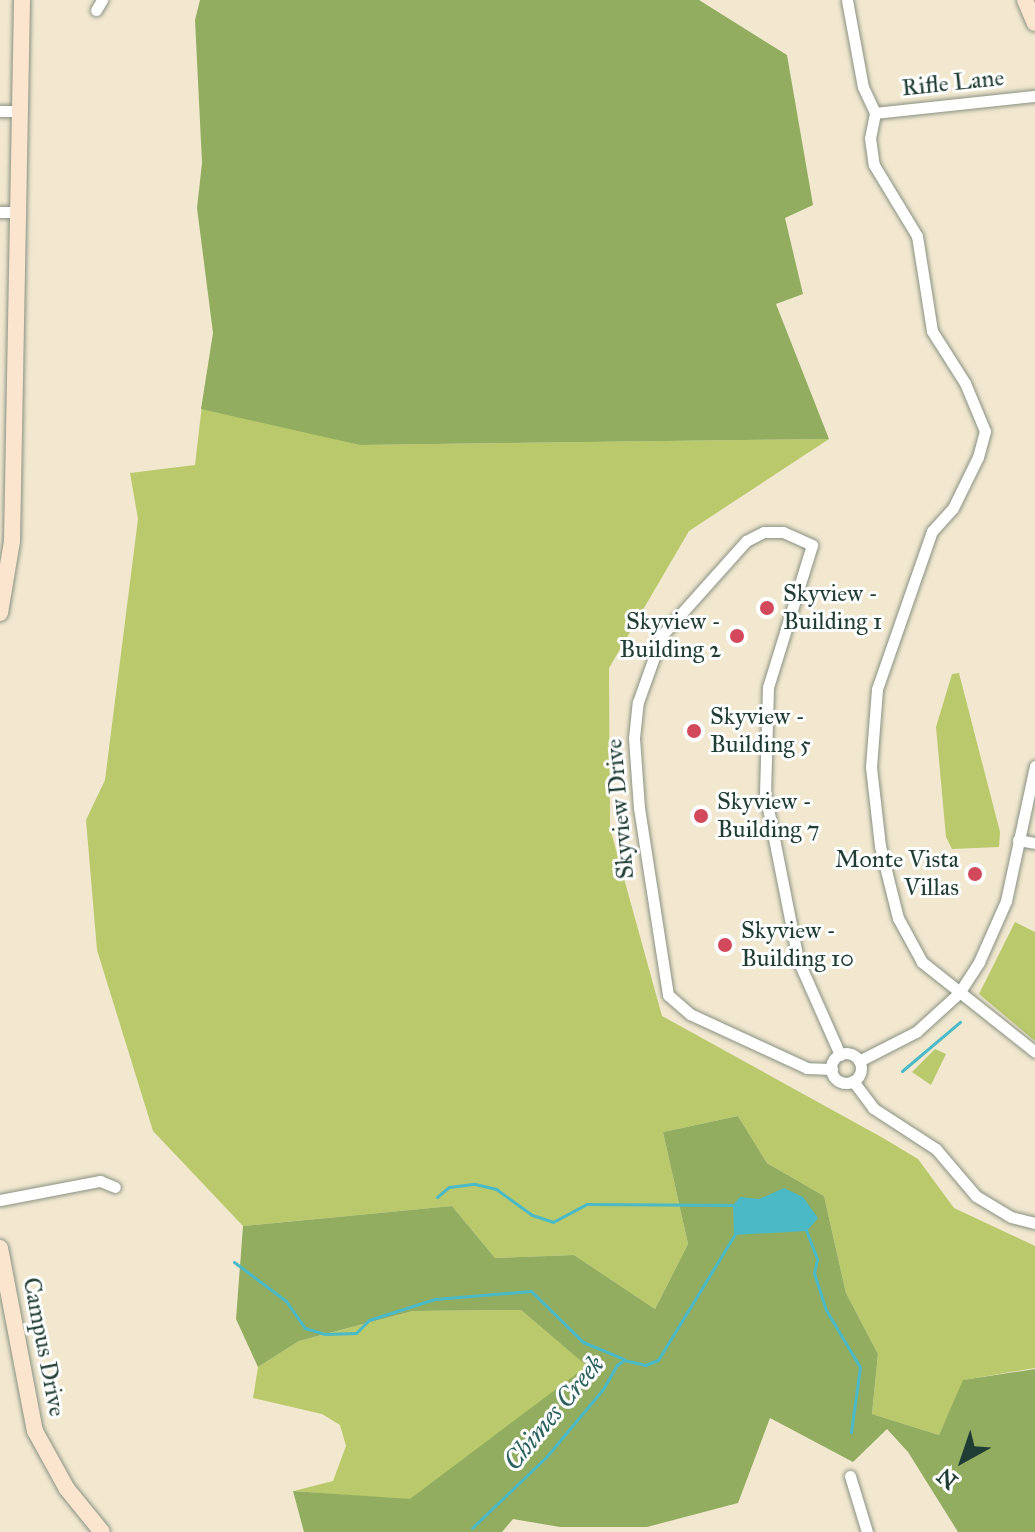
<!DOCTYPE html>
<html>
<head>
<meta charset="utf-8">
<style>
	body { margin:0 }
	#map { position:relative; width:1035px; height:1532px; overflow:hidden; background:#f2e8d0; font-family:"IM FELL Great Primer",serif }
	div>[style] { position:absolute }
	.green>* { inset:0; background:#b9c96c }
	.forest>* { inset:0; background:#92ad60 }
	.water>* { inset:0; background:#4cb9c7 }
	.stream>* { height:3px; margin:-1.5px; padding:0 1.5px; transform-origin:1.5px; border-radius:1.5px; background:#4cb9c7 }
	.roads { filter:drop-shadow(0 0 2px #889282) drop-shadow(0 0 2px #889282) }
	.street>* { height:11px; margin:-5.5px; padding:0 5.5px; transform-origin:5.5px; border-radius:5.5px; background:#fff }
	.street>.ring { margin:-5.5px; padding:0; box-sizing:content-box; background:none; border:11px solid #fff; border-radius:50% }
	.secondary>* { height:16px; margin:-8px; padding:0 8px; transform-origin:8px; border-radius:8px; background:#fbe5cf }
	.dots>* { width:22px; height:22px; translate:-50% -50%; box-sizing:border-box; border:4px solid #fff; border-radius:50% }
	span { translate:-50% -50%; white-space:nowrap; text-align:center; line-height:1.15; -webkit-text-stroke:6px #fff; paint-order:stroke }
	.street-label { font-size:24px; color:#1f3d34 }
	.poi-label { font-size:24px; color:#1f3d34 }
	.left { translate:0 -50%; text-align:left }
	.right { translate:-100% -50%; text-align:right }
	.water-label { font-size:26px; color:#2c6260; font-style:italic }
	.north { position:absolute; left:923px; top:1420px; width:80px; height:80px; -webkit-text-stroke:6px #fff; paint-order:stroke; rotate:220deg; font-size:22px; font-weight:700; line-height:32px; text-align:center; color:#1f3d34 }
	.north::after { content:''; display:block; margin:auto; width:28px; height:36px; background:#1f3d34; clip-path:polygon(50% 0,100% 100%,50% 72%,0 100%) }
</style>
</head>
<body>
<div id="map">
	<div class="green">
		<i style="clip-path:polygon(202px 405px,360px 445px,829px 439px,689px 531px,609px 668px,610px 828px,662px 1016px,883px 1138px,918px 1159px,954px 1208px,1035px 1246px,1035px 1368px,964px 1380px,939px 1435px,872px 1414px,878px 1354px,846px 1293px,824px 1196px,767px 1163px,738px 1116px,663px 1132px,688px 1244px,655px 1309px,574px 1255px,495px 1258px,452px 1206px,243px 1226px,153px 1131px,97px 950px,86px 820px,105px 780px,138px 519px,130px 473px,195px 465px)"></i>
		<i style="clip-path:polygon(959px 673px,1000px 832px,999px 847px,952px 849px,946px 837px,936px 727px,952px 674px)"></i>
		<i style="clip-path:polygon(1015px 922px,1035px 932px,1035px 1041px,979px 994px)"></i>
		<i style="clip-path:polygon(935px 1049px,946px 1054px,931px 1085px,912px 1072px)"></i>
		<i style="clip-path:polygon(521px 1310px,588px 1366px,410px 1500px,294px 1491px,333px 1481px,346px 1446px,340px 1425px,322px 1414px,253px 1398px,258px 1367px,299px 1341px,413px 1311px)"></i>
	</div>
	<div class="forest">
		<i style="clip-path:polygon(200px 0,699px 0,787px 55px,813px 205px,785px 218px,803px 294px,776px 304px,829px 439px,360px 445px,201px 409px,213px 333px,197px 208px,202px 163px,195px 20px)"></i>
		<i style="clip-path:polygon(738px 1116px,767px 1163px,824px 1196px,846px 1293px,878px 1354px,872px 1414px,939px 1435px,963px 1380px,1035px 1369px,1035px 1532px,958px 1532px,908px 1452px,887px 1429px,853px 1462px,770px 1418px,738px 1503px,647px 1527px,560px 1527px,513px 1519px,502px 1532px,304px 1532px,293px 1491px,410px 1499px,587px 1366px,521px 1310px,413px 1311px,299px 1341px,258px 1367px,236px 1319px,243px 1226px,452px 1206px,495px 1258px,574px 1255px,655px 1309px,688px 1244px,663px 1132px)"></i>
	</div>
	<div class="water">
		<i style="clip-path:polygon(784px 1188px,803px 1197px,818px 1218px,807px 1231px,734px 1235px,733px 1205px,740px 1197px,759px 1199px)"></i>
	</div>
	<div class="stream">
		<i style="left:902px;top:1071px;width:76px;rotate:-40.2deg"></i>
		<i style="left:437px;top:1197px;width:16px;rotate:-40deg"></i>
		<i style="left:449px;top:1187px;width:26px;rotate:-7deg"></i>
		<i style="left:475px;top:1184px;width:22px;rotate:13deg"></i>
		<i style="left:496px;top:1189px;width:44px;rotate:35.8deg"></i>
		<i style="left:532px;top:1215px;width:22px;rotate:18deg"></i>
		<i style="left:553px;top:1222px;width:38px;rotate:-28deg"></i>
		<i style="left:587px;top:1204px;width:148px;rotate:0.4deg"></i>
		<i style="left:806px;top:1230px;width:31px;rotate:69deg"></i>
		<i style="left:817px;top:1259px;width:14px;rotate:102deg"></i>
		<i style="left:814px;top:1273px;width:39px;rotate:72deg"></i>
		<i style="left:826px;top:1310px;width:66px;rotate:59.2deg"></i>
		<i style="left:860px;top:1367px;width:66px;rotate:97.9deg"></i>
		<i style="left:234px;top:1262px;width:65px;rotate:36.9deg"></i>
		<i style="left:286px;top:1301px;width:33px;rotate:55deg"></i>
		<i style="left:305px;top:1328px;width:21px;rotate:17deg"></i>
		<i style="left:325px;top:1334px;width:31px;rotate:-2deg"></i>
		<i style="left:356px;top:1333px;width:18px;rotate:-45deg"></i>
		<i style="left:369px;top:1320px;width:69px;rotate:-17.7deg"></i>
		<i style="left:435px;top:1299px;width:96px;rotate:-4.8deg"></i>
		<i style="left:531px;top:1291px;width:73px;rotate:44.4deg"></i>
		<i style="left:583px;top:1342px;width:44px;rotate:22.5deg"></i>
		<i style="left:472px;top:1528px;width:104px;rotate:-43.8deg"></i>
		<i style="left:547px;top:1456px;width:87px;rotate:-50.1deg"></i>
		<i style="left:603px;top:1389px;width:28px;rotate:-60deg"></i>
		<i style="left:617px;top:1365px;width:9px;rotate:-36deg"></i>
		<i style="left:624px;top:1360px;width:22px;rotate:13deg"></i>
		<i style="left:645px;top:1365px;width:14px;rotate:-21deg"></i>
		<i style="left:658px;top:1360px;width:148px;rotate:-58.6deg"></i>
	</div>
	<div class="roads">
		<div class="street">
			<i style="left:847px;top:0;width:88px;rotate:79.6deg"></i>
			<i style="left:863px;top:87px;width:29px;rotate:65deg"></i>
			<i style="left:875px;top:113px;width:25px;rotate:101deg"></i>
			<i style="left:870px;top:138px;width:27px;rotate:82deg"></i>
			<i style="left:874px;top:165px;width:83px;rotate:58.8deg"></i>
			<i style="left:917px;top:236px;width:96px;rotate:81deg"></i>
			<i style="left:932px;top:331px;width:62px;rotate:57.6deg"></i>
			<i style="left:965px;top:383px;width:52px;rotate:67.4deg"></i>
			<i style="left:985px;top:431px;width:27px;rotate:105deg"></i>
			<i style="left:978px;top:457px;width:57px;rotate:116.1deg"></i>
			<i style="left:953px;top:508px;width:31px;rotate:132deg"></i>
			<i style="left:932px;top:531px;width:167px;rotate:109.2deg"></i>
			<i style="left:877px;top:689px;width:78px;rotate:94.4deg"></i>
			<i style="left:871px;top:767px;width:80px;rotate:83.5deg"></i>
			<i style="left:880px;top:846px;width:74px;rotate:76deg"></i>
			<i style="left:898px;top:918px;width:50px;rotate:61.4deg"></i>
			<i style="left:922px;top:962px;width:144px;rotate:38.5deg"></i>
			<i style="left:96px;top:10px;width:12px;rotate:-59deg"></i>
			<i style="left:0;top:111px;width:19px"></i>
			<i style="left:875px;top:113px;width:161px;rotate:-6.1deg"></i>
			<i style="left:0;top:212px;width:18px"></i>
			<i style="left:1018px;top:840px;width:17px;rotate:10deg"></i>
			<i class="ring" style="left:831px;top:1053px;width:19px;height:19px"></i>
			<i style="left:859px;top:1061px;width:64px;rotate:-27deg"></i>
			<i style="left:916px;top:1032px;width:58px;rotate:-42.2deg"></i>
			<i style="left:959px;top:993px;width:37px;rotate:-57deg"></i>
			<i style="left:979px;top:962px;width:67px;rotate:-66.1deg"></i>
			<i style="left:1006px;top:901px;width:138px;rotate:-77.9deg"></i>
			<i style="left:832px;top:1069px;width:25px;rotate:-178deg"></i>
			<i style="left:807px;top:1068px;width:129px;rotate:-155.2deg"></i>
			<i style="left:690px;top:1014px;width:29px;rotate:-139deg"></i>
			<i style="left:668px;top:995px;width:189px;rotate:-98.8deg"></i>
			<i style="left:639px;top:808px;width:70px;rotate:-94.1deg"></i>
			<i style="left:634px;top:738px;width:36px;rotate:-84deg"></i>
			<i style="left:638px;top:702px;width:71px;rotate:-70.3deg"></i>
			<i style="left:662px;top:635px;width:126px;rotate:-48.2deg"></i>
			<i style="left:746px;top:541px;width:20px;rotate:-27deg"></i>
			<i style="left:764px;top:532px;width:19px"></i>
			<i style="left:783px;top:532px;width:32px;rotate:24deg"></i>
			<i style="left:812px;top:545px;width:149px;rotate:107.2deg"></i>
			<i style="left:768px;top:687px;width:106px;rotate:91.6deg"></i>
			<i style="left:765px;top:793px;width:170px;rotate:78.8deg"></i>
			<i style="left:798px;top:960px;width:104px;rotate:66.1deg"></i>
			<i style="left:853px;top:1081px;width:34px;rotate:53deg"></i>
			<i style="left:873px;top:1108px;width:75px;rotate:33.1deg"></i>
			<i style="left:936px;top:1149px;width:62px;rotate:49.6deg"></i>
			<i style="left:976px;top:1196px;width:41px;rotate:31deg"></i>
			<i style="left:1011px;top:1217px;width:25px;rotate:14deg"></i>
			<i style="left:0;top:1200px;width:102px;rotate:-10.8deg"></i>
			<i style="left:100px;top:1181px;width:16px;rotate:22deg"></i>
			<i style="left:850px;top:1476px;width:59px;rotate:73.1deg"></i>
		</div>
		<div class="secondary">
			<i style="left:1025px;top:0;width:25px;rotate:67deg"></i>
			<i style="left:0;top:613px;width:73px;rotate:-80.5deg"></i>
			<i style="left:12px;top:541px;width:541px;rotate:-88.94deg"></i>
			<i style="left:0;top:1248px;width:186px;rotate:79.2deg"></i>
			<i style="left:35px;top:1431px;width:66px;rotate:61.1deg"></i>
			<i style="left:67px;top:1489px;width:55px;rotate:50.9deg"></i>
		</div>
	</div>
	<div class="dots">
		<i style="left:767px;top:608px;background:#d1495b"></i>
		<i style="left:737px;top:636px;background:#d1495b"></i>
		<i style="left:694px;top:731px;background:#d1495b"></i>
		<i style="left:701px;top:816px;background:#d1495b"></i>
		<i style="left:975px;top:874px;background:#d1495b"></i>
		<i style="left:725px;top:945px;background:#d1495b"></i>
	</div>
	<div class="street-label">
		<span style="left:953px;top:83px;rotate:-6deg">Rifle Lane</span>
		<span style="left:620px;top:809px;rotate:-95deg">Skyview Drive</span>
		<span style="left:44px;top:1347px;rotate:79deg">Campus Drive</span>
	</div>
	<div class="poi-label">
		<span class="left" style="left:783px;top:608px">Skyview -<br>Building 1</span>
		<span class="right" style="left:721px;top:636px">Skyview -<br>Building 2</span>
		<span class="left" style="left:710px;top:731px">Skyview -<br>Building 5</span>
		<span class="left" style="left:717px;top:816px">Skyview -<br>Building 7</span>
		<span class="right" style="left:959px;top:874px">Monte Vista<br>Villas</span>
		<span class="left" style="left:741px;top:945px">Skyview -<br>Building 10</span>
	</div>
	<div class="water-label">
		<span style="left:554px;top:1413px;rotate:-50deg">Chimes Creek</span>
	</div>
	<div class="north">N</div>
</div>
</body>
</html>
